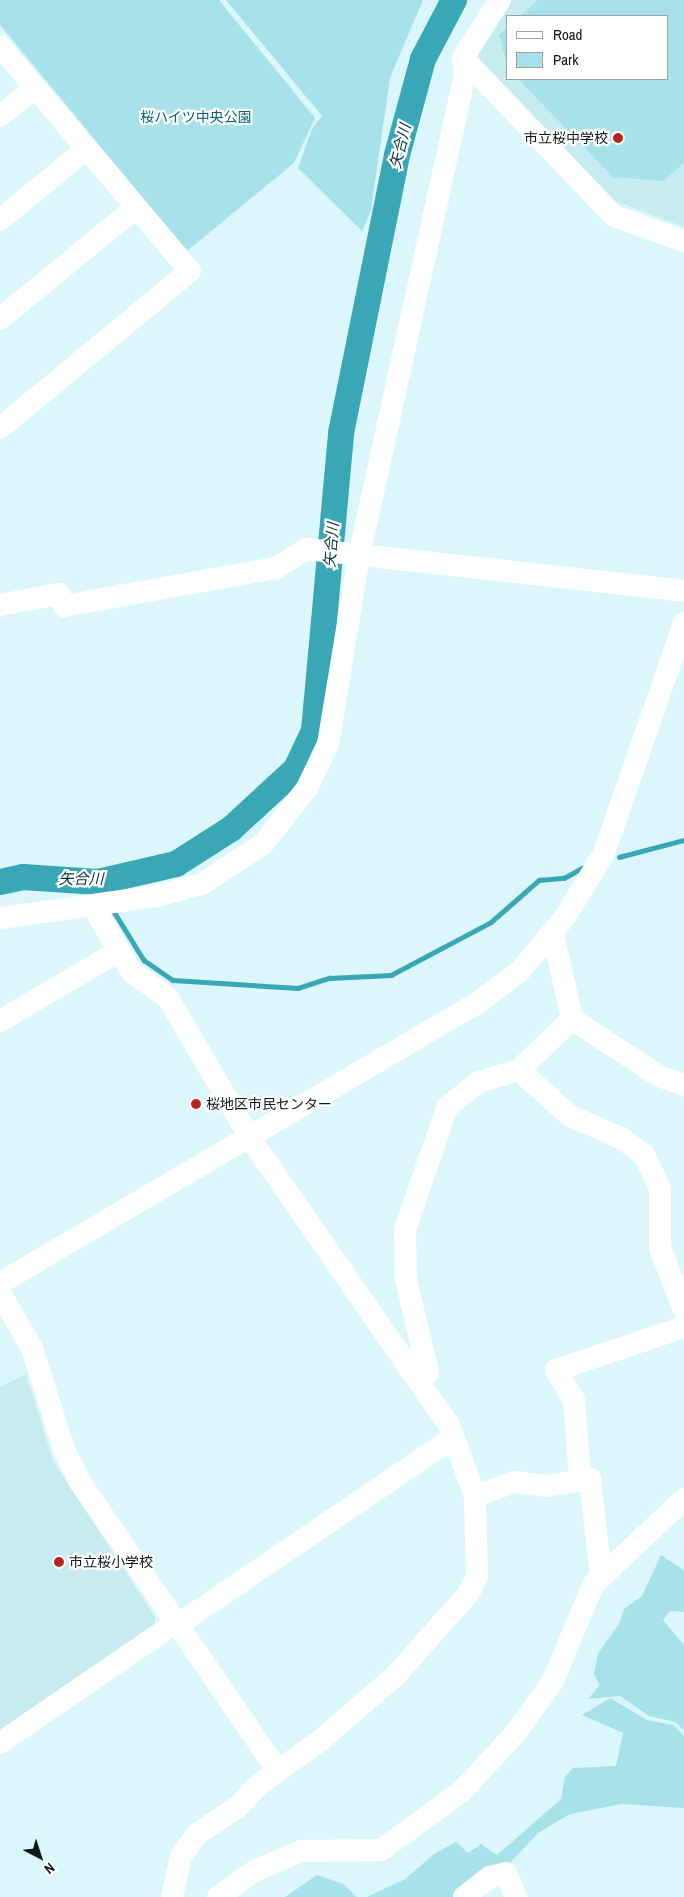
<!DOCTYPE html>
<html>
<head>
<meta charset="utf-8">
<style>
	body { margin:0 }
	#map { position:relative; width:684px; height:1897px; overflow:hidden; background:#dcf7fb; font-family:"Archivo Narrow","Noto Sans JP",sans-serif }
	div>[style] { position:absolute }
	.built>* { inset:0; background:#c6ebf1 }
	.green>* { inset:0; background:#a7e1ea }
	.stream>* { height:4.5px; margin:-2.25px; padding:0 2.25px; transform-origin:2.25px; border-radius:2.25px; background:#39a7b6 }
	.river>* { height:26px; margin:-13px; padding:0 13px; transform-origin:13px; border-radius:13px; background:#39a7b6 }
	.minor>* { height:22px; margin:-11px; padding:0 11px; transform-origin:11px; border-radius:11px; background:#fff }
	.dots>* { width:14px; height:14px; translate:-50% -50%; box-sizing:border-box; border:2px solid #fff; border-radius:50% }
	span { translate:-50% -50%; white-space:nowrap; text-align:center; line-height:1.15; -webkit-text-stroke:4.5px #fff; paint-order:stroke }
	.park-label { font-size:14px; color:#05636e }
	.poi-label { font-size:14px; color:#0d1719 }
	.right { translate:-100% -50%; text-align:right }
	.left { translate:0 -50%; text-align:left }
	.water-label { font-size:15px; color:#003339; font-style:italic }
	.legend { position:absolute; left:506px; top:15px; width:162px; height:65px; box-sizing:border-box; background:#fff; border:1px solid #9ea2a3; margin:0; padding:6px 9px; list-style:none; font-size:15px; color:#0d1719 }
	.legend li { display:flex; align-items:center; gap:10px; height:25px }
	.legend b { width:25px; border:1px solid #9ea2a3 }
	.north { position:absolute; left:15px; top:1832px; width:50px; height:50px; -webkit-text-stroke:4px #fff; paint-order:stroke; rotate:140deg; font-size:14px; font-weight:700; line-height:20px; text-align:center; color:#0d1719 }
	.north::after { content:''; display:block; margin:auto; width:18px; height:22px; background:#0d1719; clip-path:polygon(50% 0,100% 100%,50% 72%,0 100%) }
</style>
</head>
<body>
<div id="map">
	<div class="built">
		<i style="clip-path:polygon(evenodd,512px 0,684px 0,684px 227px,608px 198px,479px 59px,479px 49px,512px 0,508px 16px,668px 16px,668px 79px,508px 79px,508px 16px)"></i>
		<i style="clip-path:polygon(26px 1374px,53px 1461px,155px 1617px,155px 1627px,0 1733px,0 1387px)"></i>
	</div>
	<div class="green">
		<i style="clip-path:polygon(0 0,219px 0,315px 118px,294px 163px,187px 251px,0 25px)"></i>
		<i style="clip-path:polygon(226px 0,423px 0,390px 78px,371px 210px,362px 231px,298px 168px,312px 129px,322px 116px)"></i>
		<i style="clip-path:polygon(538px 0,684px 0,684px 163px,663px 181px,613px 177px,518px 79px,668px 79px,668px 16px,520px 16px)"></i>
		<i style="clip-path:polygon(508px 27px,508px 68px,499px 35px)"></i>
		<i style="clip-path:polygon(661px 1555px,684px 1570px,684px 1612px,670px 1611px,663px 1620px,684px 1645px,684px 1730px,675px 1722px,649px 1716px,620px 1696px,588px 1699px,600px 1685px,594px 1674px,598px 1653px,619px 1624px,624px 1609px,642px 1596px)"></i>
		<i style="clip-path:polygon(610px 1698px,647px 1720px,673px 1725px,684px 1736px,684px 1808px,621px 1804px,570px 1814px,538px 1833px,506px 1867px,453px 1897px,367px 1897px,405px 1879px,434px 1854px,456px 1842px,468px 1853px,481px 1844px,497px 1855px,561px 1799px,565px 1777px,573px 1768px,616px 1766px,623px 1733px,582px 1715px)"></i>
		<i style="clip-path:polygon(317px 1875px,343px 1884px,357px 1897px,285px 1897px)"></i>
	</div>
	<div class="stream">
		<i style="left:619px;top:857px;width:67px;rotate:-14.7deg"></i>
		<i style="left:98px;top:882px;width:17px;rotate:62deg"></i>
		<i style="left:113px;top:910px;width:59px;rotate:58.2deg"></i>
		<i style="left:144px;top:960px;width:35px;rotate:35deg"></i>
		<i style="left:173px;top:980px;width:125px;rotate:3.7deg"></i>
		<i style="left:298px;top:988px;width:33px;rotate:-18deg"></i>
		<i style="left:329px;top:978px;width:62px;rotate:-2.8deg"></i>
		<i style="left:391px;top:975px;width:113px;rotate:-27.9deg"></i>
		<i style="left:491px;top:922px;width:64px;rotate:-41.2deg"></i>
		<i style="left:539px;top:880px;width:25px;rotate:-5deg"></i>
		<i style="left:564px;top:878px;width:21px;rotate:-29deg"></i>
	</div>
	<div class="river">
		<i style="left:0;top:882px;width:24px;rotate:-12deg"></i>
		<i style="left:23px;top:877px;width:75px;rotate:3.8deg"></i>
		<i style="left:98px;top:882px;width:80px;rotate:-13deg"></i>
		<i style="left:176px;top:864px;width:65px;rotate:-32.5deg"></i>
		<i style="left:231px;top:829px;width:88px;rotate:-42.7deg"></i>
		<i style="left:296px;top:769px;width:42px;rotate:-64.7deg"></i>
		<i style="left:314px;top:731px;width:299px;rotate:-84.8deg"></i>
		<i style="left:341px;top:433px;width:284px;rotate:-78.6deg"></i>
		<i style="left:397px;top:155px;width:99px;rotate:-74.8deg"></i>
		<i style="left:423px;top:59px;width:67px;rotate:-62.3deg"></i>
	</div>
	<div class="minor">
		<i style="left:0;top:46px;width:294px;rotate:49.8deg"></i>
		<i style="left:190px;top:271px;width:246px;rotate:140.4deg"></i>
		<i style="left:463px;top:58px;width:219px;rotate:46.3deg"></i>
		<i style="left:614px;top:216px;width:74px;rotate:19.7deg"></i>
		<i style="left:0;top:116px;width:45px;rotate:-38.7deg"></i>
		<i style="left:0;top:220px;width:112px;rotate:-39.5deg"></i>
		<i style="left:0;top:319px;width:175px;rotate:-39.4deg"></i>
		<i style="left:0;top:605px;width:60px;rotate:-10.6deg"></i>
		<i style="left:59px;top:594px;width:13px;rotate:67deg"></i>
		<i style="left:64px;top:606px;width:215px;rotate:-10.2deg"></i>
		<i style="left:276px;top:568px;width:36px;rotate:-32deg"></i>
		<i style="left:306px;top:549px;width:380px;rotate:6.3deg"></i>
		<i style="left:92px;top:905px;width:78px;rotate:59.2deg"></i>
		<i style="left:132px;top:972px;width:44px;rotate:35.8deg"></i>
		<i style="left:168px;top:998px;width:162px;rotate:59.6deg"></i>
		<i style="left:250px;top:1138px;width:351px;rotate:55.3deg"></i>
		<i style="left:450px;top:1427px;width:73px;rotate:70.1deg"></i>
		<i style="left:475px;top:1496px;width:80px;rotate:88.6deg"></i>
		<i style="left:477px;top:1576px;width:19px;rotate:115deg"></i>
		<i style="left:469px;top:1593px;width:110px;rotate:131.7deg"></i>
		<i style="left:396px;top:1675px;width:99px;rotate:139.1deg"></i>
		<i style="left:321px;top:1740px;width:79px;rotate:144.3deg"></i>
		<i style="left:257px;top:1786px;width:27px;rotate:132deg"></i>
		<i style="left:239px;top:1806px;width:50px;rotate:146.3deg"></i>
		<i style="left:197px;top:1834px;width:27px;rotate:126deg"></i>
		<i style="left:181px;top:1856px;width:42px;rotate:102.4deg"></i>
		<i style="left:0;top:918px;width:158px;rotate:-8deg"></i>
		<i style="left:156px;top:896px;width:48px;rotate:-14.6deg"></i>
		<i style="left:202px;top:884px;width:73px;rotate:-33.3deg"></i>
		<i style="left:263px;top:844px;width:71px;rotate:-51.8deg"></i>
		<i style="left:307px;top:788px;width:49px;rotate:-64.5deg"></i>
		<i style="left:328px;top:744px;width:191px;rotate:-80.6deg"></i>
		<i style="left:359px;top:556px;width:493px;rotate:-77.6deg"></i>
		<i style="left:465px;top:75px;width:17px;rotate:-97deg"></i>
		<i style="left:463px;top:58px;width:69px;rotate:-57.5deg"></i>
		<i style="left:572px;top:1019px;width:104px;rotate:33.2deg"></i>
		<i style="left:659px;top:1076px;width:27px;rotate:20deg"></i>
		<i style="left:0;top:1021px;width:136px;rotate:-30.5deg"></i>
		<i style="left:519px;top:1070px;width:69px;rotate:42deg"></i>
		<i style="left:570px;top:1116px;width:56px;rotate:23.3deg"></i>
		<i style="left:621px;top:1138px;width:29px;rotate:36deg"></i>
		<i style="left:644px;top:1155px;width:37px;rotate:64deg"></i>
		<i style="left:660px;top:1188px;width:60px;rotate:90deg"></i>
		<i style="left:660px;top:1248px;width:66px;rotate:68.8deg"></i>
		<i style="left:0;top:1283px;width:555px;rotate:-30.4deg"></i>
		<i style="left:479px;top:1002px;width:51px;rotate:-37.1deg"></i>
		<i style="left:520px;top:971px;width:70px;rotate:-50.2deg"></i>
		<i style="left:565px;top:917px;width:75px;rotate:-58.6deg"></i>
		<i style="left:604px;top:853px;width:244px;rotate:-70.8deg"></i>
		<i style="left:0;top:1293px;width:64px;rotate:59.8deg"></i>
		<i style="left:32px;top:1348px;width:106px;rotate:72.4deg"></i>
		<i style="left:64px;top:1449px;width:37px;rotate:64deg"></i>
		<i style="left:80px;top:1482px;width:350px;rotate:55.6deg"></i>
		<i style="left:428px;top:1373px;width:97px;rotate:-103.2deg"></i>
		<i style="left:406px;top:1279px;width:49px;rotate:-91.2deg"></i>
		<i style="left:405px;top:1230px;width:130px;rotate:-71.1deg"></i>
		<i style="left:447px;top:1107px;width:41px;rotate:-38deg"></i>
		<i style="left:479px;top:1082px;width:42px;rotate:-16.7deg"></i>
		<i style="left:519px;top:1070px;width:74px;rotate:-43.9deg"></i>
		<i style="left:572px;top:1019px;width:87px;rotate:-102.6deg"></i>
		<i style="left:580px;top:1478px;width:78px;rotate:-94.4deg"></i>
		<i style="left:574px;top:1400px;width:35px;rotate:-121deg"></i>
		<i style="left:556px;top:1370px;width:135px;rotate:-18.6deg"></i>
		<i style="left:475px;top:1496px;width:41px;rotate:-19.7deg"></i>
		<i style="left:514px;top:1482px;width:32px;rotate:7deg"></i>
		<i style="left:546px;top:1486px;width:45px;rotate:-9deg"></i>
		<i style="left:590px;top:1479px;width:99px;rotate:83.6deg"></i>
		<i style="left:176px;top:1626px;width:335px;rotate:-34.2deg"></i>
		<i style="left:0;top:1743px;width:212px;rotate:-34.4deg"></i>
		<i style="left:218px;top:1897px;width:47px;rotate:-35.4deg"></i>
		<i style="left:256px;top:1870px;width:50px;rotate:-22.4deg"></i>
		<i style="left:302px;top:1851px;width:79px;rotate:-0.7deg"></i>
		<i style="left:381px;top:1850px;width:99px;rotate:-35.9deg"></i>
		<i style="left:461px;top:1792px;width:78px;rotate:-47.1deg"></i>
		<i style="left:514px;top:1735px;width:67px;rotate:-54.2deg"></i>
		<i style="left:553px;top:1681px;width:104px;rotate:-67.4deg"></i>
		<i style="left:593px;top:1585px;width:125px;rotate:-43.4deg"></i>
		<i style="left:464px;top:1897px;width:33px;rotate:-38deg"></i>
		<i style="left:490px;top:1877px;width:16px;rotate:-14deg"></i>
		<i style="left:506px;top:1873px;width:26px;rotate:67deg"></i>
	</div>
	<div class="dots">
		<i style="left:618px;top:138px;background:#b52520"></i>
		<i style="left:196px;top:1104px;background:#b52520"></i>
		<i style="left:59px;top:1562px;background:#b52520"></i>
	</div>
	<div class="park-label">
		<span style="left:196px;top:117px">桜ハイツ中央公園</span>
	</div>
	<div class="poi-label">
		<span class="right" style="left:608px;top:138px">市立桜中学校</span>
		<span class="left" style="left:206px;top:1104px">桜地区市民センター</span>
		<span class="left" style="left:69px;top:1562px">市立桜小学校</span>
	</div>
	<div class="water-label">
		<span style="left:400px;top:146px;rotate:-76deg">矢合川</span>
		<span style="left:331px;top:545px;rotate:-85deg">矢合川</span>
		<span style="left:81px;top:879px">矢合川</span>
	</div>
	<ul class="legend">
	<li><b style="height:6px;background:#fff"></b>Road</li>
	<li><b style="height:14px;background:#a7e1ea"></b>Park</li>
	</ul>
	<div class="north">N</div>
</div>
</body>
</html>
